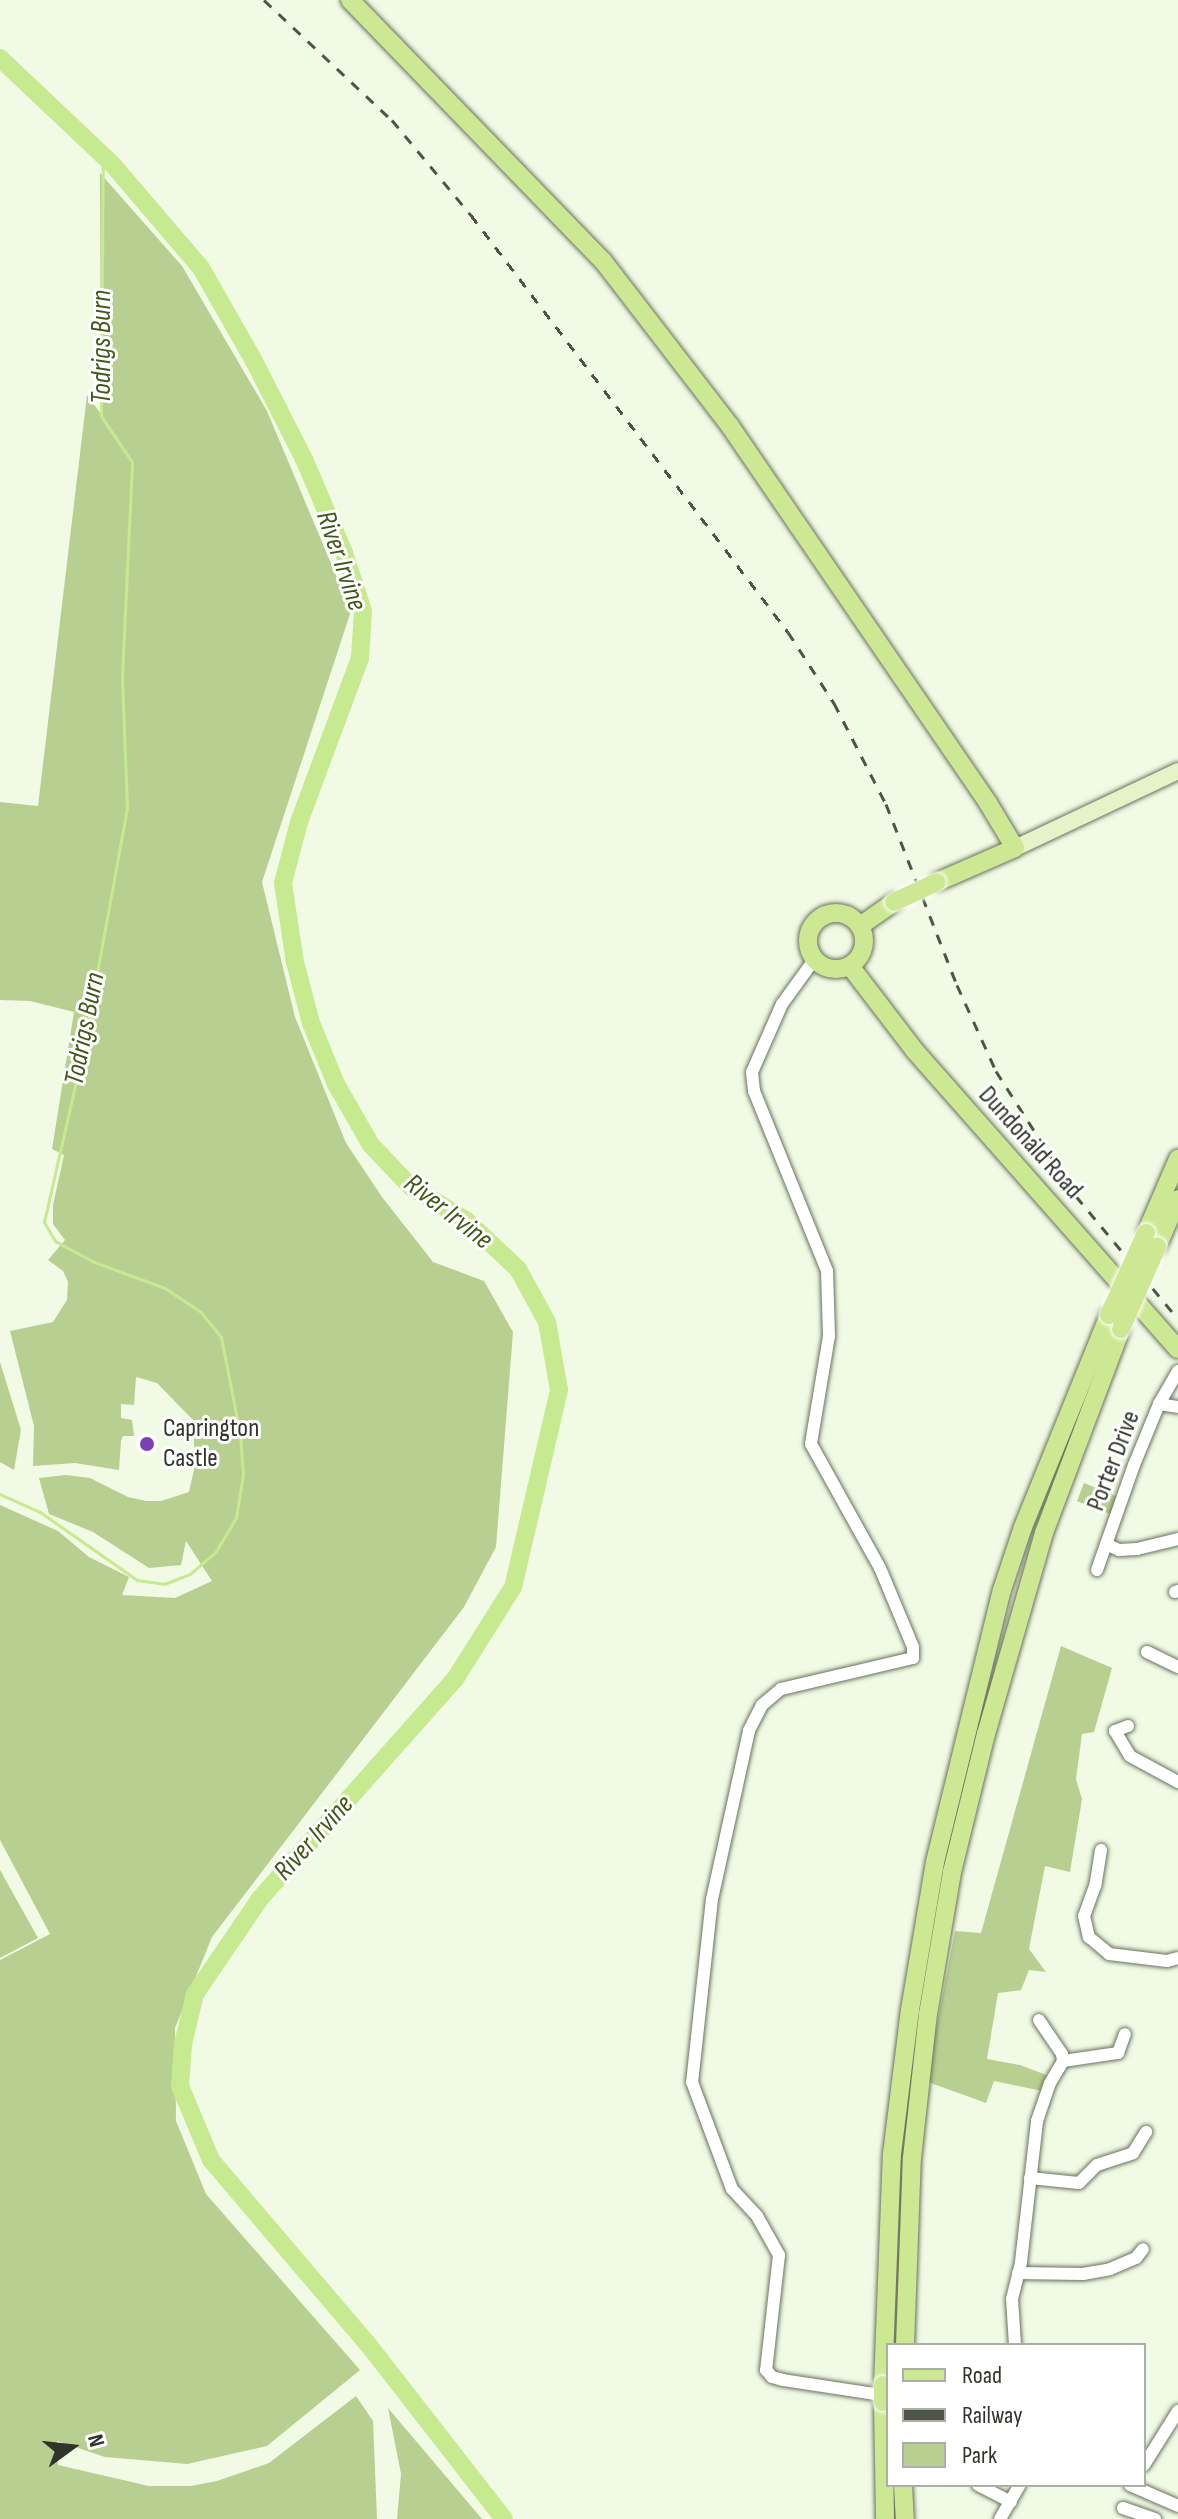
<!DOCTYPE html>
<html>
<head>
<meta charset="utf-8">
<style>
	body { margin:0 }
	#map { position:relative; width:1178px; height:2519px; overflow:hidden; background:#f1fae4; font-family:"Sofia Sans Condensed",sans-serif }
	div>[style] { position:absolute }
	.green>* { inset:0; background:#b7d091 }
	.stream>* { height:3px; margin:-1.5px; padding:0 1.5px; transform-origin:1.5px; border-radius:1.5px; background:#c7e990 }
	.river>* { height:18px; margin:-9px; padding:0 9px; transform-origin:9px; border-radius:9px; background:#c7e990 }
	.roads { filter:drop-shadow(0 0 2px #6a725f) drop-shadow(0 0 2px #6a725f) }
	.street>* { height:12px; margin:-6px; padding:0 6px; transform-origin:6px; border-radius:6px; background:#fff }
	.secondary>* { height:16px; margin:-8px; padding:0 8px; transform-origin:8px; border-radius:8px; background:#e6f3c9 }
	.primary>* { height:18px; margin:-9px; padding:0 9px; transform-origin:9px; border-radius:9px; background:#cce893 }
	.primary>.ring { margin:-9px; padding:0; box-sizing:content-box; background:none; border:18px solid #cce893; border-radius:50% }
	.rail>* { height:3px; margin-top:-1.5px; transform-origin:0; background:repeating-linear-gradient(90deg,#4e5348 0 10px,transparent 0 20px) }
	.bridges { filter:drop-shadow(0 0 2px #fff) drop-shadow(0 0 2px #fff) }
	.primary-bridge>* { height:18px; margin:-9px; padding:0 9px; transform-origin:9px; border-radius:9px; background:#cce893 }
	.dots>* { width:22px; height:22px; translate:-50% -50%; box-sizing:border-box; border:4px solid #fff; border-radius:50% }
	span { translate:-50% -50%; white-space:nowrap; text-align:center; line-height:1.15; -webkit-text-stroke:6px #fff; paint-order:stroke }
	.street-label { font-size:26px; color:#30342b }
	.poi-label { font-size:26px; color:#30342b }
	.left { translate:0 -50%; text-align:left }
	.water-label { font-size:28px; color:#435719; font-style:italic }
	.legend { position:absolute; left:886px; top:2343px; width:260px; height:144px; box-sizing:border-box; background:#fff; border:2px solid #acaeaa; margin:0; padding:10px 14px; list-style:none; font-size:24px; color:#30342b }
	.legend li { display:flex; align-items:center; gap:16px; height:40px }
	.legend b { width:40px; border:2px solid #acaeaa }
	.north { position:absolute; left:32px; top:2407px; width:80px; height:80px; -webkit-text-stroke:6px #fff; paint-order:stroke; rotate:75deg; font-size:22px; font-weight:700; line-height:32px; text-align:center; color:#30342b }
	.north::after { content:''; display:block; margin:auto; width:28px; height:36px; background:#30342b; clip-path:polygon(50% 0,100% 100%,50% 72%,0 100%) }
</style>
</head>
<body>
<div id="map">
	<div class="green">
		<i style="clip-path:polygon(100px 173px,182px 266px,267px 411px,351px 611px,262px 882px,295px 1017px,346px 1143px,382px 1197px,433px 1262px,484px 1281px,513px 1332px,496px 1547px,464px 1607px,212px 1937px,175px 2028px,176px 2121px,206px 2194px,360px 2370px,267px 2446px,187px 2464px,105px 2457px,57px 2441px,58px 2465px,149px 2486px,191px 2486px,217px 2481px,269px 2463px,356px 2396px,373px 2421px,377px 2519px,0 2519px,0 1960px,50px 1934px,0 1840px,0 1505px,58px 1531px,89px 1557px,129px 1577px,122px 1595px,175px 1598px,212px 1581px,186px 1541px,181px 1565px,149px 1568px,93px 1532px,49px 1514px,39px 1478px,66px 1475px,90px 1478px,128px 1497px,146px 1501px,161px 1501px,189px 1492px,195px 1465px,193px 1420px,157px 1383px,136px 1377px,134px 1405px,121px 1404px,121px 1418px,132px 1420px,134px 1436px,123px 1436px,121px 1441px,119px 1470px,75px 1463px,33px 1466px,34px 1426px,10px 1331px,53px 1322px,67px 1300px,68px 1282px,63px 1271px,48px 1260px,65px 1240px,53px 1224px,53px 1205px,64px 1155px,52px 1149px,74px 1012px,30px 1001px,0 1000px,0 802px,38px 806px,87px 395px,101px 414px)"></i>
		<i style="clip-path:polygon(0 1362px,21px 1430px,14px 1470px,0 1462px)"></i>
		<i style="clip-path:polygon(1084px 1483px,1118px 1497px,1112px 1515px,1077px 1501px)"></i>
		<i style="clip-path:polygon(1061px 1646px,1112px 1668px,1094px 1732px,1082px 1734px,1076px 1779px,1082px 1799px,1070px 1872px,1045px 1866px,1029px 1949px,1046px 1972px,1029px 1970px,1021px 1990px,998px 1993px,987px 2059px,1020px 2065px,1049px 2076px,1042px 2091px,994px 2081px,986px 2103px,928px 2082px,932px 2051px,955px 1931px,981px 1933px)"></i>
		<i style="clip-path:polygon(0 1870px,38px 1938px,0 1958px)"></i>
		<i style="clip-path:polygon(388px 2408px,482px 2519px,397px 2519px,401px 2474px)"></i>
	</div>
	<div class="stream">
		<i style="left:0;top:1494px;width:44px;rotate:24.2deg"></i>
		<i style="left:40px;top:1512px;width:118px;rotate:35deg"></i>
		<i style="left:137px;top:1580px;width:27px;rotate:8deg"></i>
		<i style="left:164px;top:1584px;width:28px;rotate:-21deg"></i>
		<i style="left:190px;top:1574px;width:35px;rotate:-41deg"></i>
		<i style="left:216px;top:1551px;width:39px;rotate:-59deg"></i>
		<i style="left:236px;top:1518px;width:44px;rotate:-80.8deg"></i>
		<i style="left:243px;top:1475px;width:41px;rotate:-94.2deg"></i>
		<i style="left:240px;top:1434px;width:99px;rotate:-101.1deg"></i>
		<i style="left:221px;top:1337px;width:32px;rotate:-129deg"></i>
		<i style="left:201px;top:1312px;width:43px;rotate:-146.3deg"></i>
		<i style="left:165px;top:1288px;width:76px;rotate:-159.9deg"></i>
		<i style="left:94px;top:1262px;width:44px;rotate:-151.7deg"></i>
		<i style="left:55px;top:1241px;width:22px;rotate:-120deg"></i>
		<i style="left:44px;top:1222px;width:176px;rotate:-77.2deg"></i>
		<i style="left:83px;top:1050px;width:246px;rotate:-79.7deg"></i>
		<i style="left:127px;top:808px;width:132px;rotate:-92.2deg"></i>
		<i style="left:122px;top:676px;width:214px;rotate:-87.3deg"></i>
		<i style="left:132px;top:462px;width:55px;rotate:-124deg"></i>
		<i style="left:101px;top:416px;width:261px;rotate:-89.6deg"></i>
	</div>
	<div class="river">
		<i style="left:0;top:58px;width:156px;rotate:43.4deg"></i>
		<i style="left:113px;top:165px;width:135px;rotate:49.5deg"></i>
		<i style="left:201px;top:268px;width:107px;rotate:60.3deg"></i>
		<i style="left:254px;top:361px;width:110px;rotate:63deg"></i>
		<i style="left:304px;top:459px;width:102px;rotate:66.9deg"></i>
		<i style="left:344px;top:553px;width:61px;rotate:71.9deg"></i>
		<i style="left:363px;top:611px;width:47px;rotate:93.7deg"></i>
		<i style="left:360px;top:658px;width:175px;rotate:110.4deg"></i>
		<i style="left:299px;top:822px;width:63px;rotate:104.7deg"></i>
		<i style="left:283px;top:883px;width:80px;rotate:81.4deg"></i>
		<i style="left:295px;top:962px;width:63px;rotate:75.3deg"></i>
		<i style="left:311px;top:1023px;width:66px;rotate:67.7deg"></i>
		<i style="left:336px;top:1084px;width:70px;rotate:60.2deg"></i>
		<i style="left:371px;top:1145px;width:57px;rotate:46.4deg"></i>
		<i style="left:410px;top:1186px;width:67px;rotate:31.6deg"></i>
		<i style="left:467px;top:1221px;width:70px;rotate:43.3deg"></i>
		<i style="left:518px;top:1269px;width:60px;rotate:61.3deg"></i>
		<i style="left:547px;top:1322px;width:69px;rotate:80deg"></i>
		<i style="left:559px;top:1390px;width:202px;rotate:103.1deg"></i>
		<i style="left:513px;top:1587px;width:109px;rotate:122.2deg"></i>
		<i style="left:455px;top:1679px;width:295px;rotate:131.6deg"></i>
		<i style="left:259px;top:1900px;width:114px;rotate:124.2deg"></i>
		<i style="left:195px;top:1994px;width:51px;rotate:103.5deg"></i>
		<i style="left:183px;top:2044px;width:42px;rotate:94.1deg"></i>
		<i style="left:180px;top:2086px;width:80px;rotate:67.3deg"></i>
		<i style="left:211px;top:2160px;width:240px;rotate:49.6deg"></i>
		<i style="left:367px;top:2343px;width:223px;rotate:52.1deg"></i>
	</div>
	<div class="roads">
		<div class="street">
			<i style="left:814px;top:960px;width:54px;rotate:126deg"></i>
			<i style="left:782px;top:1004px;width:74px;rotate:113.8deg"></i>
			<i style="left:752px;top:1072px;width:19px;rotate:84deg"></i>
			<i style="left:754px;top:1091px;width:194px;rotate:67.9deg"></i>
			<i style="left:827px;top:1271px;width:65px;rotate:88.2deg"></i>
			<i style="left:829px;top:1336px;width:109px;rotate:99.5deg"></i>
			<i style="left:811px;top:1444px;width:142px;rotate:60.9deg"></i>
			<i style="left:880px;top:1568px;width:86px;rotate:67.3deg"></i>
			<i style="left:913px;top:1647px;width:11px;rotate:90deg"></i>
			<i style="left:913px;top:1658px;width:136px;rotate:166.8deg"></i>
			<i style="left:781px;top:1689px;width:25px;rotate:140deg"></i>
			<i style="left:762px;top:1705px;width:29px;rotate:117deg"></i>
			<i style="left:749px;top:1731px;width:172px;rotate:102.4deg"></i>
			<i style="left:712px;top:1899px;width:184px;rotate:96.2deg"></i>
			<i style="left:692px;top:2082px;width:114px;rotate:69.5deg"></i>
			<i style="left:732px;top:2189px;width:37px;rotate:47deg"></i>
			<i style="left:757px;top:2216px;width:45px;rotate:60.6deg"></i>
			<i style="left:779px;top:2255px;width:116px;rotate:96.4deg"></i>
			<i style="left:766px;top:2370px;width:9px;rotate:49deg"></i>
			<i style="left:772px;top:2377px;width:11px;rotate:15deg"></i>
			<i style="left:783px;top:2380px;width:106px;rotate:8.7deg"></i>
			<i style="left:1159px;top:1404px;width:19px;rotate:9deg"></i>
			<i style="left:1106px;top:1544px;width:14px;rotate:25deg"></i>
			<i style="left:1119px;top:1550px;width:18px;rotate:-3deg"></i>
			<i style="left:1137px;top:1549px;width:42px;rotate:-13.7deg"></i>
			<i style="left:1097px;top:1570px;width:111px;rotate:-70.6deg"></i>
			<i style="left:1134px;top:1465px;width:66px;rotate:-67.7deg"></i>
			<i style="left:1159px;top:1404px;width:38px;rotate:-60deg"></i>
			<i style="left:1175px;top:1592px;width:3px;rotate:-18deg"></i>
			<i style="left:1147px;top:1652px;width:34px;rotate:26deg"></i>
			<i style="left:1128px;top:1726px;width:14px;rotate:159deg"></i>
			<i style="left:1115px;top:1731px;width:29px;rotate:59deg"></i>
			<i style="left:1130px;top:1756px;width:55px;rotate:28.4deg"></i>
			<i style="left:1101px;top:1850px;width:36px;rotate:99deg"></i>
			<i style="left:1095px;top:1886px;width:32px;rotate:110deg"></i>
			<i style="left:1084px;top:1916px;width:22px;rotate:77deg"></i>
			<i style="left:1089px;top:1937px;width:26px;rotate:40deg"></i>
			<i style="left:1109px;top:1954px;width:58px;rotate:6.9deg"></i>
			<i style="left:1167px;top:1961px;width:11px;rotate:-15deg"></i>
			<i style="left:1063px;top:2061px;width:56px;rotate:-8.3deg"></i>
			<i style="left:1118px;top:2053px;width:20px;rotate:-70deg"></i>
			<i style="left:1030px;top:2178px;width:49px;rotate:5.8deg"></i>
			<i style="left:1079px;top:2183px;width:25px;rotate:-45deg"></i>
			<i style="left:1097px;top:2165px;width:38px;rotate:-18deg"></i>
			<i style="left:1133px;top:2153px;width:25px;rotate:-58deg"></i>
			<i style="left:1018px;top:2273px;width:65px;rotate:0.9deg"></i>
			<i style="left:1083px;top:2274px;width:27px;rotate:-10deg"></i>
			<i style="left:1110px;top:2269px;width:28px;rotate:-23deg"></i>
			<i style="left:1136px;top:2258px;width:11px;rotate:-52deg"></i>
			<i style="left:1015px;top:2345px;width:46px;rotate:-93.7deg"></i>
			<i style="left:1012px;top:2299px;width:38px;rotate:-76deg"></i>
			<i style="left:1021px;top:2262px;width:142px;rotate:-83.5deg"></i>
			<i style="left:1037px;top:2121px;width:40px;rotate:-71.1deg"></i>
			<i style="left:1050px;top:2083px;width:26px;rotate:-59deg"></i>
			<i style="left:1063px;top:2061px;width:7px;rotate:-98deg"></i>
			<i style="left:1062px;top:2054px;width:41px;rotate:-124.1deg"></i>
			<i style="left:1144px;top:2465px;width:64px;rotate:-57.8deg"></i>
			<i style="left:978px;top:2485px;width:37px;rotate:27deg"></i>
			<i style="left:1130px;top:2485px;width:52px;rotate:23.6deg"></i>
			<i style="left:1123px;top:2508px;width:34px;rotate:19deg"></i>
			<i style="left:1000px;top:2519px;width:39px;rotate:-60deg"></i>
		</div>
		<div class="secondary">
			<i style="left:1015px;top:848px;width:180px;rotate:-25.3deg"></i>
		</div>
		<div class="primary">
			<i style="left:350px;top:0;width:363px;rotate:45.9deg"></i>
			<i style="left:603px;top:261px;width:208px;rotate:52.4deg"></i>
			<i style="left:730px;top:426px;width:457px;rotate:55.6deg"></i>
			<i style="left:988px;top:803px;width:52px;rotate:59deg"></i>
			<i style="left:1015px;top:848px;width:85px;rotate:156.4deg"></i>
			<i class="ring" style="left:808px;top:913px;width:38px;height:38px"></i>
			<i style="left:860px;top:926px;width:42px;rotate:-35.2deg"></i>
			<i style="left:850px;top:966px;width:107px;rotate:52.6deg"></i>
			<i style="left:915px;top:1051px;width:397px;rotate:48.6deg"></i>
			<i style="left:1146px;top:1233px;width:81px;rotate:-66.6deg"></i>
			<i style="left:1157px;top:1247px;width:52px;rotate:-66.4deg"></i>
			<i style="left:905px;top:2345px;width:187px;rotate:-87.9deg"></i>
			<i style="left:912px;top:2158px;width:145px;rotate:-83.7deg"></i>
			<i style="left:928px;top:2014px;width:144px;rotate:-80.4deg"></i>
			<i style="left:952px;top:1872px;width:142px;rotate:-76.2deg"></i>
			<i style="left:986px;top:1734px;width:209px;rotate:-73.9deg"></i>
			<i style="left:1044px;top:1533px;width:218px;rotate:-69.3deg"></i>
			<i style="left:883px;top:2385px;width:231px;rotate:-87.8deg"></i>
			<i style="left:892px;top:2154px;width:145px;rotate:-82.9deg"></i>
			<i style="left:910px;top:2010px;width:150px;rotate:-80.4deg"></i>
			<i style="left:935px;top:1862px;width:280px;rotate:-76.2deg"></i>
			<i style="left:1002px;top:1590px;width:66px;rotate:-71.6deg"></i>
			<i style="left:1023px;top:1527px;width:229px;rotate:-67.9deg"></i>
			<i style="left:883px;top:2402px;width:117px;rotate:89deg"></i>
			<i style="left:903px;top:2485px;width:34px;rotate:87deg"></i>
		</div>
	</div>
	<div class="rail">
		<i style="left:264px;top:0;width:175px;rotate:43.2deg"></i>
		<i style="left:392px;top:120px;width:124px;rotate:50.3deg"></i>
		<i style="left:471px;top:215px;width:524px;rotate:52.76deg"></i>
		<i style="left:788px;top:632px;width:85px;rotate:57.1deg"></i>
		<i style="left:834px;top:703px;width:114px;rotate:62.8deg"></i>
		<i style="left:886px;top:804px;width:194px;rotate:68.6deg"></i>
		<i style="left:957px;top:985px;width:94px;rotate:65.6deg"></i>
		<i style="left:996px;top:1071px;width:148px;rotate:57.4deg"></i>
		<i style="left:1076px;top:1196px;width:160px;rotate:50.3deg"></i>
	</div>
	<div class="bridges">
		<div class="primary-bridge">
			<i style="left:894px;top:902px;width:47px;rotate:-24.9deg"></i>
			<i style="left:1109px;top:1315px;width:90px;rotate:-65.7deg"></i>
			<i style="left:1121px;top:1329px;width:90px;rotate:-66.3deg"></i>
			<i style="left:883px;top:2402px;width:17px;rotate:-90deg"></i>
		</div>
	</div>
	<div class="dots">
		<i style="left:147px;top:1444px;background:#7e3fb5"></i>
	</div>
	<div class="street-label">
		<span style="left:1030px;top:1143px;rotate:48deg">Dundonald Road</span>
		<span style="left:1114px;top:1461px;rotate:-69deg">Porter Drive</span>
	</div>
	<div class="poi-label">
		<span class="left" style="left:163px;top:1444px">Caprington<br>Castle</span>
	</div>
	<div class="water-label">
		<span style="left:102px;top:347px;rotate:-90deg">Todrigs Burn</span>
		<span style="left:341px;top:561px;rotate:71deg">River Irvine</span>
		<span style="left:85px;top:1029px;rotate:-79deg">Todrigs Burn</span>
		<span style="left:448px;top:1212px;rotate:38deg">River Irvine</span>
		<span style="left:314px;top:1838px;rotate:-48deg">River Irvine</span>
	</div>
	<ul class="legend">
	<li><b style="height:10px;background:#cce893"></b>Road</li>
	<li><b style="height:10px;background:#4e5348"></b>Railway</li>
	<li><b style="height:22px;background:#b7d091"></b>Park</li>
	</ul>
	<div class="north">N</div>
</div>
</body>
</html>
